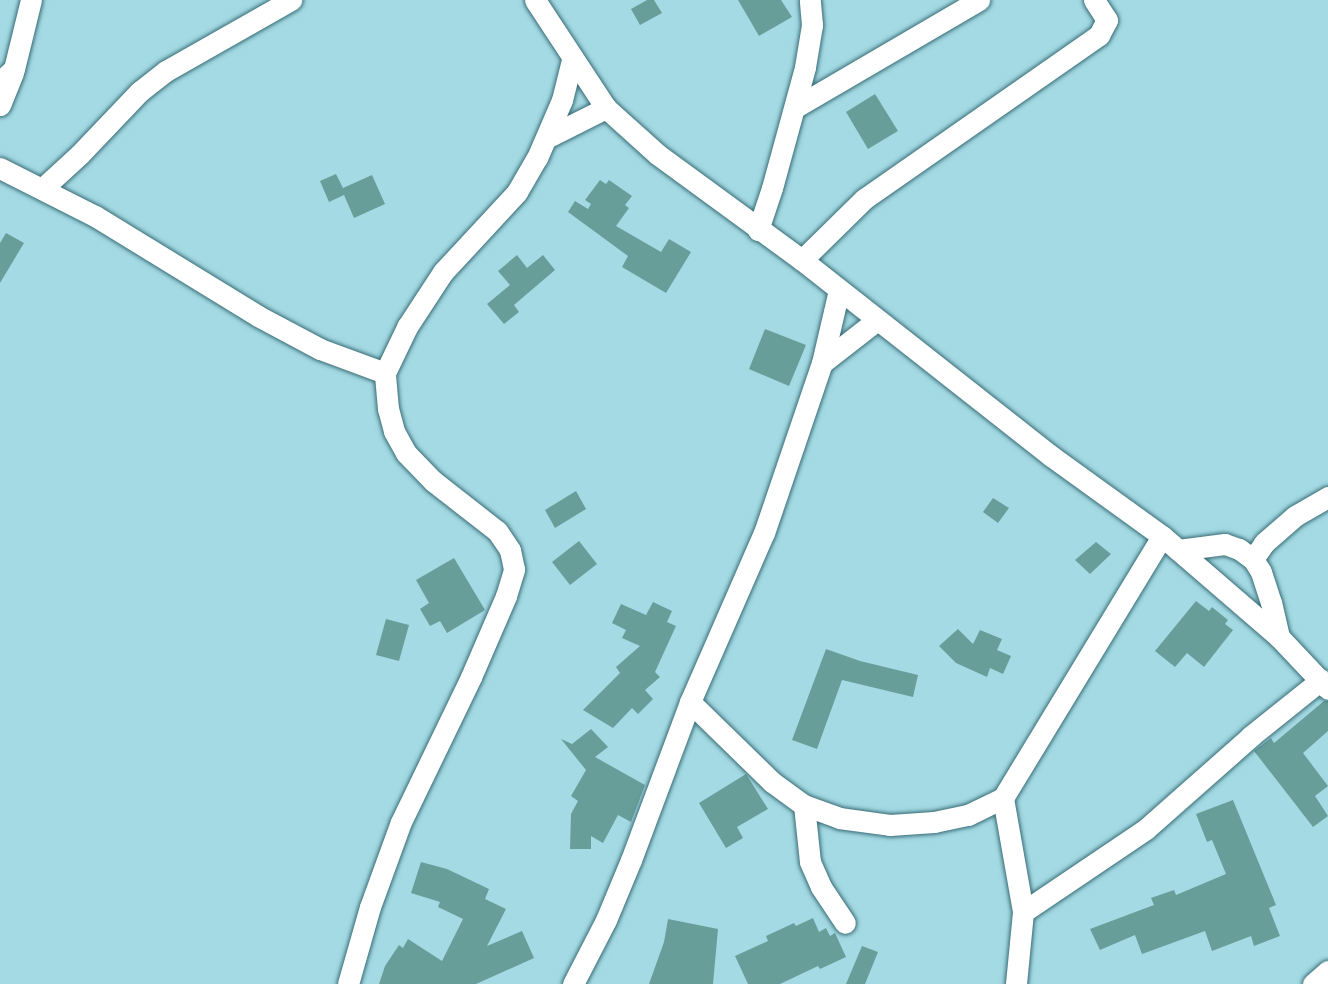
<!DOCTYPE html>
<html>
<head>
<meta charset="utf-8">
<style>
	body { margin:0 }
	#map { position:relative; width:1328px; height:984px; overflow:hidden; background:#a4dae4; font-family:"Sofia Sans Condensed",sans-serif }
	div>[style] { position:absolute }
	.building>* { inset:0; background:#689e9a }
	.roads { filter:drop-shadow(0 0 2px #386c76) drop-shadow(0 0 2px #386c76) }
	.street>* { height:21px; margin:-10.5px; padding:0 10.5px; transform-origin:10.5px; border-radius:10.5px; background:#fff }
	span { translate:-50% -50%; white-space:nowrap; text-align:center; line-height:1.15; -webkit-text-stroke:5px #b0e7f1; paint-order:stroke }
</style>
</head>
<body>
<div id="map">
	<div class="building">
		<i style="clip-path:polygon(647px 0,654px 0,662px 13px,640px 25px,631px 9px)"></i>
		<i style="clip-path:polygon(738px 0,781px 0,792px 17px,759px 36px)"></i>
		<i style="clip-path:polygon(875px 94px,898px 131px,868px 149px,846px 112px)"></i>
		<i style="clip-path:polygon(336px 174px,343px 188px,372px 175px,385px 204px,354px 218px,344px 195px,329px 202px,320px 181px)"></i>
		<i style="clip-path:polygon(600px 180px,606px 184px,609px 180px,632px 196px,625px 205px,629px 208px,616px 226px,661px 252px,669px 239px,691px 252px,666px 293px,622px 267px,628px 256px,568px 212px,575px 201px,588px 209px,591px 204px,585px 200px)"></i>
		<i style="clip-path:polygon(6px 233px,24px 243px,0 283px,0 243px)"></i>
		<i style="clip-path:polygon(517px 255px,527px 268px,543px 255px,555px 270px,514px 305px,519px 312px,504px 324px,487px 304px,510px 285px,498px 271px)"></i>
		<i style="clip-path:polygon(765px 329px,806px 345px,789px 386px,749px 369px)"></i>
		<i style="clip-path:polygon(576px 491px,586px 509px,555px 528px,545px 510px)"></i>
		<i style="clip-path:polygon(993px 498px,1009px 508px,998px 523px,983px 512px)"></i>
		<i style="clip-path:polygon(579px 541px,597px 564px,570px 585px,552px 562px)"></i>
		<i style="clip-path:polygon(1096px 542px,1111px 554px,1090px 574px,1075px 560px)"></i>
		<i style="clip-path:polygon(454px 558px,485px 610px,447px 633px,440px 621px,430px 626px,420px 609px,429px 603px,416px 580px)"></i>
		<i style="clip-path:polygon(1196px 601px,1209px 611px,1212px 607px,1228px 620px,1225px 624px,1233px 630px,1204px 667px,1187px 653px,1175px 667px,1155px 651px)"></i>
		<i style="clip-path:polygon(653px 602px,672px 611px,667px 622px,676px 626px,655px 672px,660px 677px,645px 690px,653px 699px,638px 714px,632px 708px,613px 728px,583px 710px,620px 673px,616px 667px,640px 646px,622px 638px,626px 630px,612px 623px,621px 604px,646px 615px)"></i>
		<i style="clip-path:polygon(386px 619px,409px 625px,399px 661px,376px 655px)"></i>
		<i style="clip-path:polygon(958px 629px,973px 644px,980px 630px,1002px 639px,997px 650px,1011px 656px,1003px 674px,990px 668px,987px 677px,956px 663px,939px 646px)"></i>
		<i style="clip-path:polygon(826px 649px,860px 661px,918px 675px,913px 697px,842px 680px,817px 749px,792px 740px)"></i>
		<i style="clip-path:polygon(1324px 701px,1328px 701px,1328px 731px,1303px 753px,1328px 786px,1315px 796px,1328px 816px,1313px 827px,1254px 751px,1271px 738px,1274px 743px)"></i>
		<i style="clip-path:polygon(591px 729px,608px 747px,595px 757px,645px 785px,631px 822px,618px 815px,603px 843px,591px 836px,591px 849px,570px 849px,571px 814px,578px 801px,571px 796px,586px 770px,561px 739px,572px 744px)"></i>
		<i style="clip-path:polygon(746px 774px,768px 809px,737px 827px,743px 838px,726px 848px,699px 803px)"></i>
		<i style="clip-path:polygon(1233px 800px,1276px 905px,1269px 908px,1280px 936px,1254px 946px,1251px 936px,1212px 951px,1205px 931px,1142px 954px,1135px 935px,1100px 950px,1090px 929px,1154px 905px,1151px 898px,1174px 890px,1176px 895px,1226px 874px,1212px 840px,1207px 842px,1196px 814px)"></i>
		<i style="clip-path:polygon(421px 862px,447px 869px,489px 889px,485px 899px,506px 909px,487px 946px,522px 931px,534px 958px,476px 984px,379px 984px,385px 966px,399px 945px,403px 948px,408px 939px,442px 961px,463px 919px,438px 907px,440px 902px,411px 893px)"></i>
		<i style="clip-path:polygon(813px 918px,819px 932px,826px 928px,830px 936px,835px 933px,846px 957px,820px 969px,818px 966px,780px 984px,748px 984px,735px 956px,768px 941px,766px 936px,794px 923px,796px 926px)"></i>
		<i style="clip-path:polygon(668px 919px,718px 929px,713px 984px,649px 984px,664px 942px)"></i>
		<i style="clip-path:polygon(862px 946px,878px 952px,865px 984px,846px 984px)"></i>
	</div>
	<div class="roads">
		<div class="street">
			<i style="left:535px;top:0;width:129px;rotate:56.7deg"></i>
			<i style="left:606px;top:108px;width:69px;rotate:42deg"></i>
			<i style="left:657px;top:154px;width:180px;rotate:36.2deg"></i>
			<i style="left:802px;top:260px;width:317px;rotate:38.2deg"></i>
			<i style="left:1051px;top:456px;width:137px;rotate:35.8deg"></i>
			<i style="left:1162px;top:536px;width:155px;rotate:40.8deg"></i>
			<i style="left:1279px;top:637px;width:71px;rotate:46.7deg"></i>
			<i style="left:0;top:82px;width:19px;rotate:-43deg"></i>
			<i style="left:14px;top:69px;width:71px;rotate:-76.2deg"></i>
			<i style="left:0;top:105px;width:35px;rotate:-68deg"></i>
			<i style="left:796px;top:107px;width:212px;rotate:-30.3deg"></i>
			<i style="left:548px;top:137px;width:65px;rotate:-26.6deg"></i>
			<i style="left:0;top:168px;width:106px;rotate:26.8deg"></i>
			<i style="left:95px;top:216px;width:191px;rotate:31.5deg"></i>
			<i style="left:258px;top:316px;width:70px;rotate:28deg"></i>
			<i style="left:320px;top:349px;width:69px;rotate:20.3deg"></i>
			<i style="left:43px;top:188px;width:50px;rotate:-42.6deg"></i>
			<i style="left:80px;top:154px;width:86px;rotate:-46.4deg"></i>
			<i style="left:139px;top:92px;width:34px;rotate:-38deg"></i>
			<i style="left:166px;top:71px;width:144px;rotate:-29.6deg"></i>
			<i style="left:758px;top:230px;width:44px;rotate:-71.6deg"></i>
			<i style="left:772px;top:188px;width:125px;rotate:-74.7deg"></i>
			<i style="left:805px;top:67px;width:43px;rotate:-80.5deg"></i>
			<i style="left:812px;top:25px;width:25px;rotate:-95deg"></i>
			<i style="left:802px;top:260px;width:87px;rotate:-44.5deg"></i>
			<i style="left:864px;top:199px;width:287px;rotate:-34.9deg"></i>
			<i style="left:1099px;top:35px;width:17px;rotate:-62deg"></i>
			<i style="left:1107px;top:20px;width:24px;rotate:-123deg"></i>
			<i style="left:822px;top:363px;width:70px;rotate:-38deg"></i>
			<i style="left:1178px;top:550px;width:47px;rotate:-7.3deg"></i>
			<i style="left:1225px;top:544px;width:15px;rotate:20deg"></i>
			<i style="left:1239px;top:549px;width:17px;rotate:36deg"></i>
			<i style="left:1253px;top:559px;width:15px;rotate:58deg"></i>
			<i style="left:1261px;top:572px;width:32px;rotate:72deg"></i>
			<i style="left:1271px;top:602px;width:36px;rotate:77deg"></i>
			<i style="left:1253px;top:559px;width:19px;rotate:-55deg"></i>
			<i style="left:1264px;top:543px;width:41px;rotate:-41.1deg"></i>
			<i style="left:1295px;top:516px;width:38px;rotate:-30deg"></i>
			<i style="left:690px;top:702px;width:115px;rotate:44.3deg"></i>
			<i style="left:772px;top:782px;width:39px;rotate:36deg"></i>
			<i style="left:804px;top:805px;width:37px;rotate:20deg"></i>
			<i style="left:839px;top:818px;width:51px;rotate:7.8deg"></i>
			<i style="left:890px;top:825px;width:44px;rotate:-3.9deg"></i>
			<i style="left:934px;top:822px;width:35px;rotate:-12deg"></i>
			<i style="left:968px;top:815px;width:39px;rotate:-26deg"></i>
			<i style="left:1003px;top:798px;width:306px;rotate:-58.7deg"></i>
			<i style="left:1003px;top:798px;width:116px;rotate:80deg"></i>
			<i style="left:1023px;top:912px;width:72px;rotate:95.6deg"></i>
			<i style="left:804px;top:805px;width:57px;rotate:84deg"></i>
			<i style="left:810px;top:862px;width:27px;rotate:66deg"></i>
			<i style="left:821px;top:887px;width:43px;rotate:56.3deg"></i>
			<i style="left:1023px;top:912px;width:148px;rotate:-34deg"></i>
			<i style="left:1146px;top:829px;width:140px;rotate:-41.5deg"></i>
			<i style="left:1251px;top:736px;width:90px;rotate:-38.7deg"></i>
			<i style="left:348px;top:984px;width:80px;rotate:-74.1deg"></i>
			<i style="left:370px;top:907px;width:90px;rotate:-70deg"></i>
			<i style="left:401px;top:822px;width:161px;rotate:-64.2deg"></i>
			<i style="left:471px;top:677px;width:88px;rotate:-66.6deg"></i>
			<i style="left:506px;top:596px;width:28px;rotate:-73deg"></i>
			<i style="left:514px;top:569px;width:19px;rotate:-102deg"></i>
			<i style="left:510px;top:550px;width:23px;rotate:-124deg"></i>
			<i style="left:497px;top:531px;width:81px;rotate:-142deg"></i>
			<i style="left:433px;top:481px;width:39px;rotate:-134deg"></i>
			<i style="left:406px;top:453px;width:25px;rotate:-119deg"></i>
			<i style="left:394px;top:431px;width:23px;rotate:-105deg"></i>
			<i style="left:388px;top:409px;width:36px;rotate:-95deg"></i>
			<i style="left:385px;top:373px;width:51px;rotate:-64.4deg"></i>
			<i style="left:407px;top:327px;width:66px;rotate:-56.8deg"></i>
			<i style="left:443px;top:272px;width:109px;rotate:-47.2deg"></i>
			<i style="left:517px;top:192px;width:39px;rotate:-60deg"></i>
			<i style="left:537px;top:158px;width:63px;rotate:-66.7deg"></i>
			<i style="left:562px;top:100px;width:41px;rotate:-76deg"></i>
			<i style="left:573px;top:984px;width:72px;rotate:-62.7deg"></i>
			<i style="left:606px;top:920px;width:65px;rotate:-67.4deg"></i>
			<i style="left:631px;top:860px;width:169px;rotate:-69.5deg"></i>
			<i style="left:690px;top:702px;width:184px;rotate:-66.4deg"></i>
			<i style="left:764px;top:533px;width:180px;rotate:-71.2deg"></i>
			<i style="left:822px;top:363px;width:75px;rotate:-76.9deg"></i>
			<i style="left:1313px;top:984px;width:20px;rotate:-41deg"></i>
		</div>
	</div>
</div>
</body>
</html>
